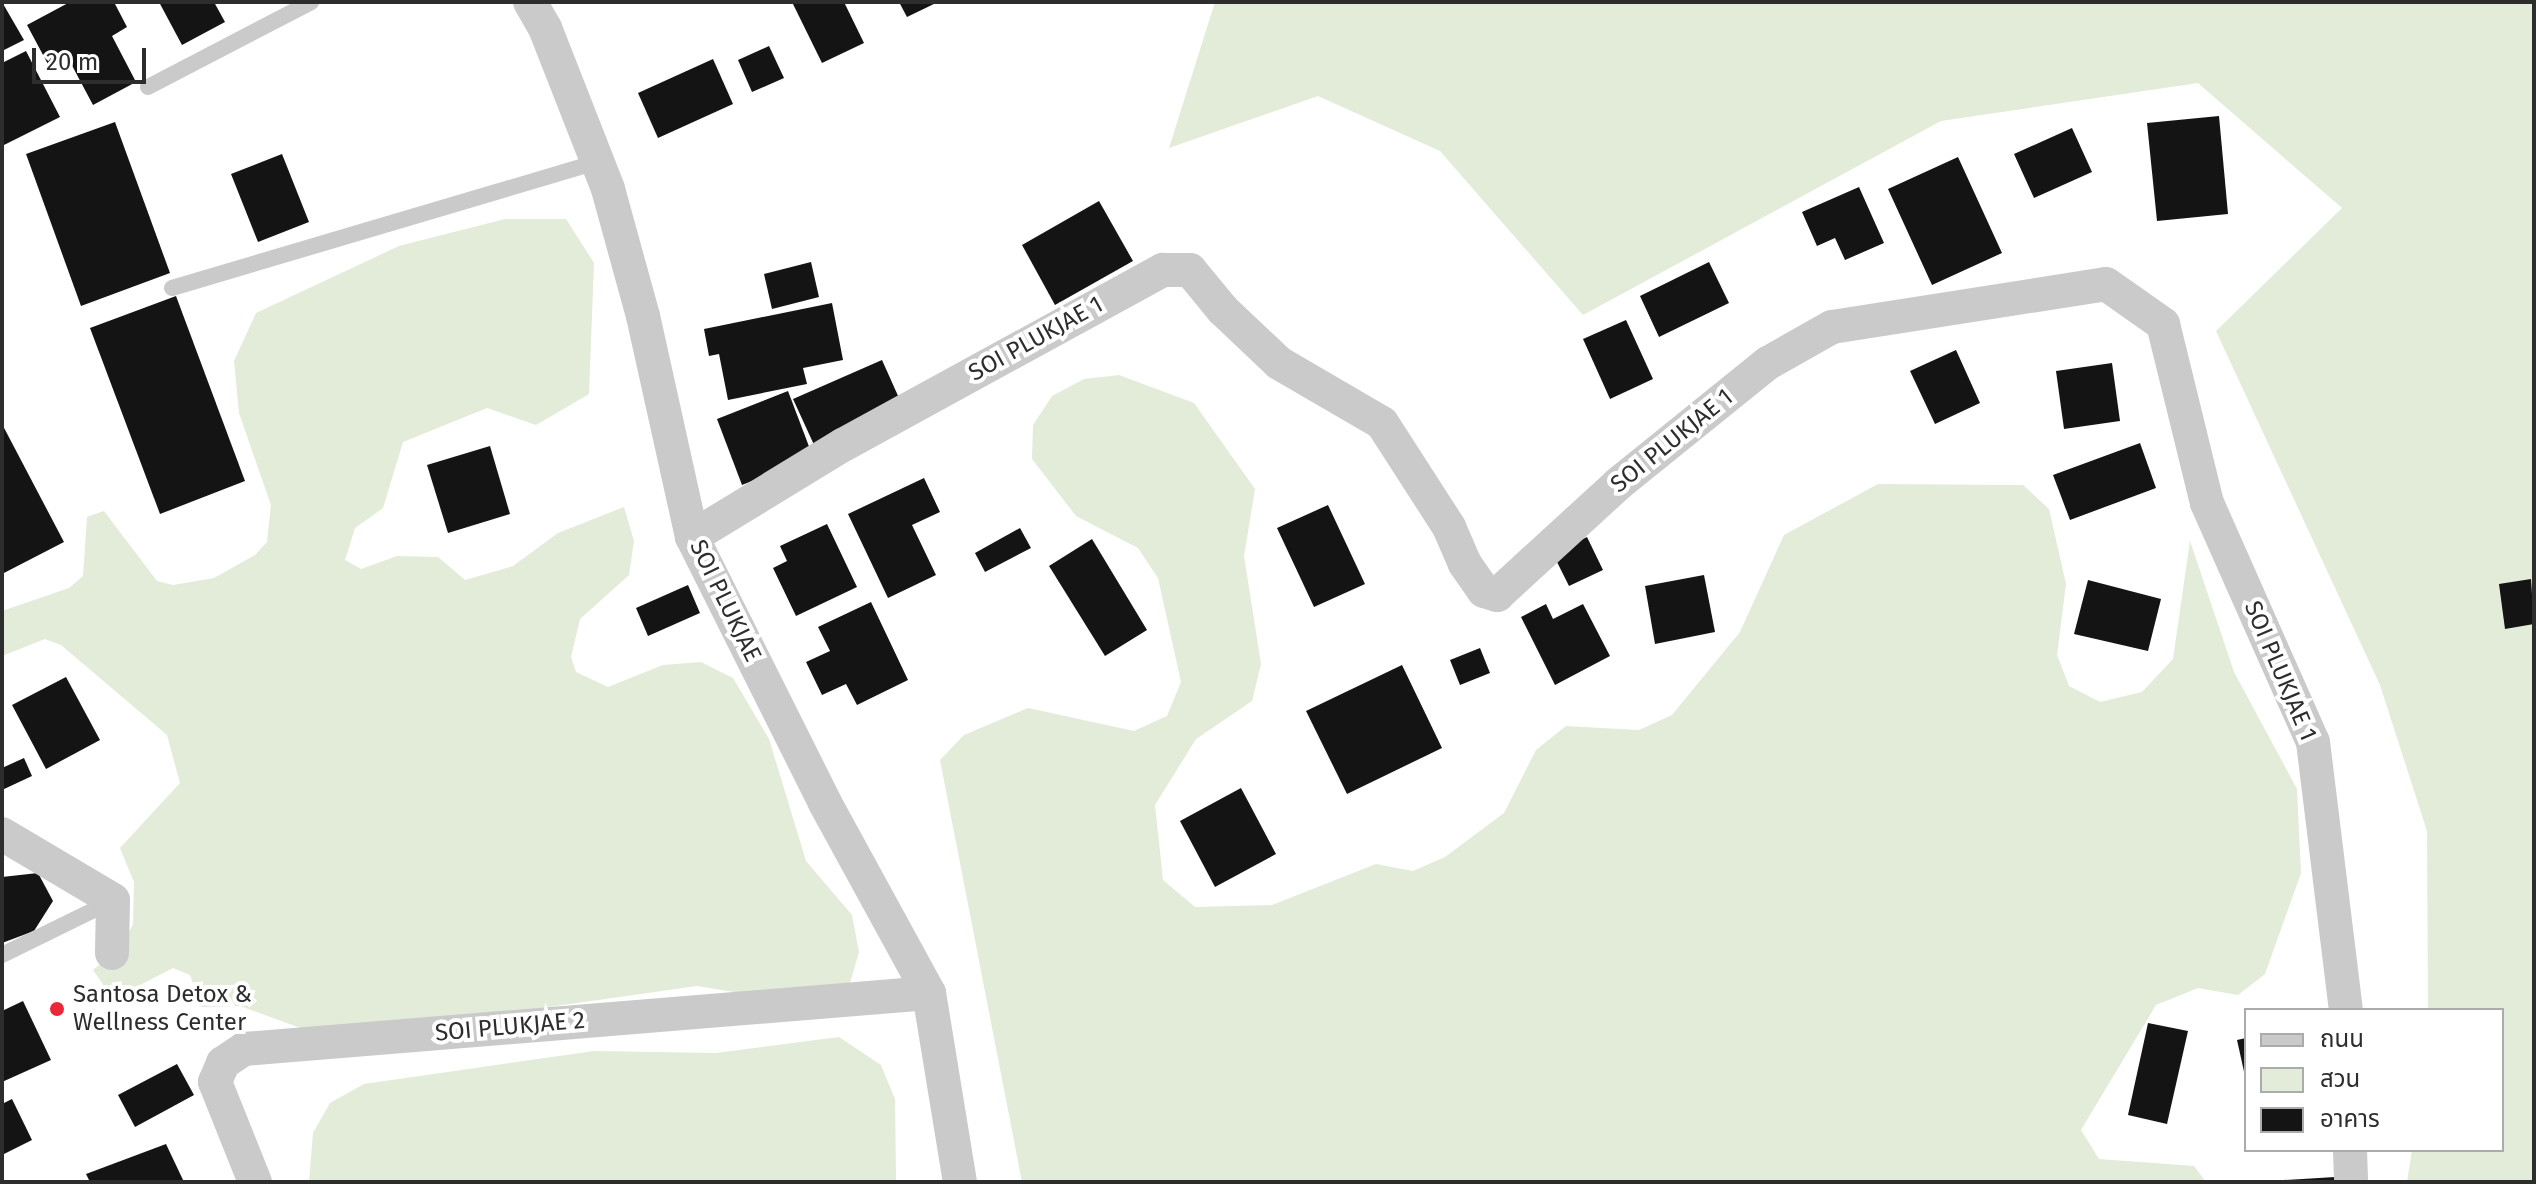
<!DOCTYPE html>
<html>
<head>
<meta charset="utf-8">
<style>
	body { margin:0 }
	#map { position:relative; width:2536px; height:1184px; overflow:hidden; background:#fff; font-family:"Fira Sans","Noto Sans Thai",sans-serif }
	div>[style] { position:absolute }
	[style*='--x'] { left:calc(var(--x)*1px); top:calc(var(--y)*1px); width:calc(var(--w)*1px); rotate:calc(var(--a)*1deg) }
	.green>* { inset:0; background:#e3ebd9 }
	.building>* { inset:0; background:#141414 }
	.service>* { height:16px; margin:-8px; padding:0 8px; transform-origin:8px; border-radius:8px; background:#cacaca }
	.minor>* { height:34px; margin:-17px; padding:0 17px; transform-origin:17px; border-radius:17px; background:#cacaca }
	.dots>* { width:22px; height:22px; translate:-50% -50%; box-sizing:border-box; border:4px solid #fff; border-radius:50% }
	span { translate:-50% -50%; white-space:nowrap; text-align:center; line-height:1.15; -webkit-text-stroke:8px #fff; paint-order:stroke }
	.street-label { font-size:24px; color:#2d2d2d }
	.poi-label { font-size:24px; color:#2d2d2d }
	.left { translate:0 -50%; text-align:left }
	.frame { position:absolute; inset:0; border:4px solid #2d2d2d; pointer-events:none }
	.legend { position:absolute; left:2244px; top:1008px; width:260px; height:144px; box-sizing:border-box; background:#fff; border:2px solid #ababab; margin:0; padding:10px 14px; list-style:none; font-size:24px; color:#2d2d2d }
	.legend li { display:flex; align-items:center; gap:16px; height:40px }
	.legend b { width:40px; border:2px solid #ababab }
	.scale { position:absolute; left:32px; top:48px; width:114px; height:36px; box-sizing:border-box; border:4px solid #2d2d2d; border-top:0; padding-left:10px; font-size:24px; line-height:28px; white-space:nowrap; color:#2d2d2d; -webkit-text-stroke:6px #fff; paint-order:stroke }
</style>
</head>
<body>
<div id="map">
	<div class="green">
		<div style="clip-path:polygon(1215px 2px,2534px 2px,2534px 1182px,2407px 1182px,2412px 1150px,2502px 1150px,2502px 1010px,2428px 1010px,2427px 831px,2380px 685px,2216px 331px,2342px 208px,2198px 83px,1941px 121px,1583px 315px,1440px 151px,1318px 96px,1169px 148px)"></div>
		<div style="clip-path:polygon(505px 219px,566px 219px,594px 263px,589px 394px,536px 425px,487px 408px,403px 442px,383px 508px,355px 528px,345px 560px,361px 569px,397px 556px,438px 557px,465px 580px,513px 566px,558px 533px,624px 507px,634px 541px,629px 575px,580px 619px,571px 657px,576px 672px,608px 687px,663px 665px,701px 662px,733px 678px,769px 739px,806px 861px,852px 915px,859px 952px,850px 983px,759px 996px,697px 986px,328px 1038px,240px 1006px,201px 1007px,190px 975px,173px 968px,113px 999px,93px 970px,122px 946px,133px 924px,134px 882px,120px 848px,180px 783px,167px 735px,61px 645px,45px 639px,2px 656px,2px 611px,69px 588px,83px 576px,87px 517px,104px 511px,157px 581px,173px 585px,214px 578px,255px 555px,267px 542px,271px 505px,239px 413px,234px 361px,256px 313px,399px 246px)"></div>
		<div style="clip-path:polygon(1119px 375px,1194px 403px,1255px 489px,1244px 556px,1261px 664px,1252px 701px,1196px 739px,1155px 805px,1163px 880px,1195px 907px,1272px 905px,1376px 864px,1413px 871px,1445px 857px,1504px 813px,1536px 750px,1566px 726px,1639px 730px,1672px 715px,1740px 632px,1784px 535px,1878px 484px,2023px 485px,2049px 509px,2066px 584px,2057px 655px,2069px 686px,2100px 702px,2142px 692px,2173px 659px,2190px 541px,2234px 672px,2297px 789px,2301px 873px,2265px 974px,2238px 995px,2198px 988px,2156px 1005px,2081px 1130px,2099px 1159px,2194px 1166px,2206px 1182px,1022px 1182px,940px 760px,964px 735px,1028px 708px,1134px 731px,1167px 716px,1181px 682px,1158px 578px,1138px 548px,1076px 516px,1032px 459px,1033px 425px,1052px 396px,1084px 379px)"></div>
		<div style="clip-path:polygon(839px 1037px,881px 1065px,895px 1099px,896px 1182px,309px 1182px,313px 1133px,330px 1103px,364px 1084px,594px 1051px,716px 1053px)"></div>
	</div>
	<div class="building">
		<div style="clip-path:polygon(2px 2px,24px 40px,2px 51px)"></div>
		<div style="clip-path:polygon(70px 2px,114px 2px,127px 27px,112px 36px,136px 82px,93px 105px,68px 58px,50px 68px,27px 25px)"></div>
		<div style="clip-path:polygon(159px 2px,214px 2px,225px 22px,182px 45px)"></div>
		<div style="clip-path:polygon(792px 2px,844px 2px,864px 43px,822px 63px)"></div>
		<div style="clip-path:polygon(899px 2px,938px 2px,907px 17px)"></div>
		<div style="clip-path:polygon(769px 46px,784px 78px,752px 92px,738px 60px)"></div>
		<div style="clip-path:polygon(26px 51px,60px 117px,2px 146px,2px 63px)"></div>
		<div style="clip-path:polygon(713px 59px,733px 104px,658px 138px,638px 93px)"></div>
		<div style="clip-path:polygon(2219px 116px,2228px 214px,2157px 221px,2147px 123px)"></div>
		<div style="clip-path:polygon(115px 122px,170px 273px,81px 306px,26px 154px)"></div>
		<div style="clip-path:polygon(2072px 128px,2092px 172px,2034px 198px,2014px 154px)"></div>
		<div style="clip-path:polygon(282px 154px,309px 222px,258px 242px,231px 174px)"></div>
		<div style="clip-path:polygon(1958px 157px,2002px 253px,1932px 285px,1888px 189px)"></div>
		<div style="clip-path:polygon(1859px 187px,1884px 243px,1845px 260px,1835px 238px,1817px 246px,1802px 212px)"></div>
		<div style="clip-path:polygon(1099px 201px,1133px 261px,1055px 305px,1022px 245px)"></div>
		<div style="clip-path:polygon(811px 262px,819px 297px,772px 309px,764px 274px)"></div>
		<div style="clip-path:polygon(1709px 262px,1729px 303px,1659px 337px,1640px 296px)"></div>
		<div style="clip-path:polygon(176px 296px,245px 481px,160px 514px,90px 328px)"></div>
		<div style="clip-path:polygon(832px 303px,843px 360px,803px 368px,807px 384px,728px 400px,719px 354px,709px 356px,704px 329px)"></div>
		<div style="clip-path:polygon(1626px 320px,1653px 379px,1610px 399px,1583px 339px)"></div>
		<div style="clip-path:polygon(1956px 350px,1980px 403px,1935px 424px,1910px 371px)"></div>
		<div style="clip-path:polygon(882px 360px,903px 407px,815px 447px,793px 399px)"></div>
		<div style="clip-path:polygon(2112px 363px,2120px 421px,2064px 429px,2056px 371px)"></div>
		<div style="clip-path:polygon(788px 391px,813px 457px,742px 485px,717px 419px)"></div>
		<div style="clip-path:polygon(2px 424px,64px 542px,2px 574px)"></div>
		<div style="clip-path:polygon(2140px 443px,2156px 488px,2070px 520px,2053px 475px)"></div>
		<div style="clip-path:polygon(490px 446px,510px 514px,448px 533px,427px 465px)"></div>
		<div style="clip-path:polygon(924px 478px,940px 512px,912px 525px,936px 575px,888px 598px,848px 514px)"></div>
		<div style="clip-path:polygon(1328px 505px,1365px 584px,1314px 607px,1277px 528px)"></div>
		<div style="clip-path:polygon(827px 524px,857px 587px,796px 616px,773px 568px,787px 561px,780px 546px)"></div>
		<div style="clip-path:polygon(1020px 528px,1031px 548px,985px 572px,975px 553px)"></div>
		<div style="clip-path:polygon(1587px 537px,1603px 570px,1569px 586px,1553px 554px)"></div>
		<div style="clip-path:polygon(1092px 539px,1147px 630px,1105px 656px,1049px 566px)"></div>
		<div style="clip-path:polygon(1704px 575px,1715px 632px,1655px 644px,1645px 586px)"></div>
		<div style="clip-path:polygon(2531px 579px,2534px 624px,2505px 629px,2499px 584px)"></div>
		<div style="clip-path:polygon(2088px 580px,2161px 599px,2148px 651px,2074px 634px)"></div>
		<div style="clip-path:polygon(688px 585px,700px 613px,648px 636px,636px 608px)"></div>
		<div style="clip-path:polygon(871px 602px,908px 680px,857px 705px,846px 684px,822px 695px,806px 662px,830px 651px,818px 627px)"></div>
		<div style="clip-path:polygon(1546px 604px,1553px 619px,1583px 604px,1610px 656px,1555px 685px,1521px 617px)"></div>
		<div style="clip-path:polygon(1480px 648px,1490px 673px,1460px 685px,1450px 660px)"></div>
		<div style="clip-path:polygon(1402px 665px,1442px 748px,1347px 794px,1306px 711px)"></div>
		<div style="clip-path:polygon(66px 677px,100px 740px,46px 769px,12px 705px)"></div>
		<div style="clip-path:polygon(24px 758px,32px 776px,2px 790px,2px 768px)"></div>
		<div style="clip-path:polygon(1241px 788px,1276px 854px,1215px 887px,1180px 821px)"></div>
		<div style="clip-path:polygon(38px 873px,53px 901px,34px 931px,2px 943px,2px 877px)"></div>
		<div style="clip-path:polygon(23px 1001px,51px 1060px,2px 1082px,2px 1011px)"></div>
		<div style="clip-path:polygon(2148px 1023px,2188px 1031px,2167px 1124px,2128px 1115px)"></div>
		<div style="clip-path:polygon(2246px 1038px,2246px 1076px,2245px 1076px,2237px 1040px)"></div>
		<div style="clip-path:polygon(177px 1064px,194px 1095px,135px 1127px,118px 1095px)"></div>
		<div style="clip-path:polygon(12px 1099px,32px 1140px,2px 1155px,2px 1104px)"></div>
		<div style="clip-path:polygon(166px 1144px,184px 1182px,90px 1182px,86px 1174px)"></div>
		<div style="clip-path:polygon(2335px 1177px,2335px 1182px,2284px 1182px,2284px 1180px)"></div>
	</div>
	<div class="service">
		<div style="--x:148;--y:87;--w:184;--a:-27.5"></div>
		<div style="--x:172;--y:288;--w:443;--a:-16.5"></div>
		<div style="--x:2;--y:955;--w:123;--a:-26.1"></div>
	</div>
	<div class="minor">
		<div style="--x:530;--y:2;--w:30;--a:60"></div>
		<div style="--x:545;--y:28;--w:173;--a:68.6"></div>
		<div style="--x:608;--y:189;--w:132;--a:74.6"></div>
		<div style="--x:643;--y:316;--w:226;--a:77.5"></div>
		<div style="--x:692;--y:537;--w:297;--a:63.4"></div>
		<div style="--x:825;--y:803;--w:217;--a:61.3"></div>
		<div style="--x:929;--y:993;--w:192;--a:80.7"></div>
		<div style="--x:692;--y:537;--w:177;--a:-31.4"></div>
		<div style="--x:843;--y:445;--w:365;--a:-28.7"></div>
		<div style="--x:1163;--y:270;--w:27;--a:0"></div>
		<div style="--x:1190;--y:270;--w:52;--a:50.5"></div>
		<div style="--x:1223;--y:310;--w:77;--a:43.4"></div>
		<div style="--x:1279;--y:363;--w:119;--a:30.2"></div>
		<div style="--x:1382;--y:423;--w:124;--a:57.2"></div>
		<div style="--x:1449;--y:527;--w:40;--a:66.6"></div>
		<div style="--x:1465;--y:564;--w:33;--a:55"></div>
		<div style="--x:1484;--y:591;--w:14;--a:17"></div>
		<div style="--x:1497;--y:595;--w:164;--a:-42.5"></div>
		<div style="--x:1618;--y:484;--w:193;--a:-38.9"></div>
		<div style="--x:1768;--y:363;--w:73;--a:-29.4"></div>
		<div style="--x:1832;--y:327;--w:277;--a:-8.9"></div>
		<div style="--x:2106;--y:284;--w:70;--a:35.1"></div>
		<div style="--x:2163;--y:324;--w:184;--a:76.2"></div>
		<div style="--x:2207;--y:503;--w:261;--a:66.1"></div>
		<div style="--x:2313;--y:742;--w:270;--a:83"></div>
		<div style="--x:2;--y:834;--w:129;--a:30.7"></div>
		<div style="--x:113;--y:900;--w:53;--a:91.1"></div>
		<div style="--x:2350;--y:1150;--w:32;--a:88"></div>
		<div style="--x:255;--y:1182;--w:108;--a:-111.8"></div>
		<div style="--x:215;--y:1082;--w:21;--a:-67"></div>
		<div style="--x:223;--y:1063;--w:25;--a:-34"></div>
		<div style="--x:244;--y:1049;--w:687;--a:-4.67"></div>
	</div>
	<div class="dots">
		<div style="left:57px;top:1009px;background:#eb2837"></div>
	</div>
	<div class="street-label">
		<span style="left:1036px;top:339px;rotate:-29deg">SOI PLUKJAE 1</span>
		<span style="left:1672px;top:441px;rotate:-39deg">SOI PLUKJAE 1</span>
		<span style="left:725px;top:601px;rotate:64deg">SOI PLUKJAE</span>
		<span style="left:2280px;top:671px;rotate:67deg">SOI PLUKJAE 1</span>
		<span style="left:510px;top:1027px;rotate:-5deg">SOI PLUKJAE 2</span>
	</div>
	<div class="poi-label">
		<span class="left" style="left:73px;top:1009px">Santosa Detox &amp;<br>Wellness Center</span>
	</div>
	<div class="frame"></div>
	<ul class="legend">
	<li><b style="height:10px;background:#cacaca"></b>ถนน</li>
	<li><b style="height:22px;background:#e3ebd9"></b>สวน</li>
	<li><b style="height:22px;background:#141414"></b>อาคาร</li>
	</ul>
	<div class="scale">20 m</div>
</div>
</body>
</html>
